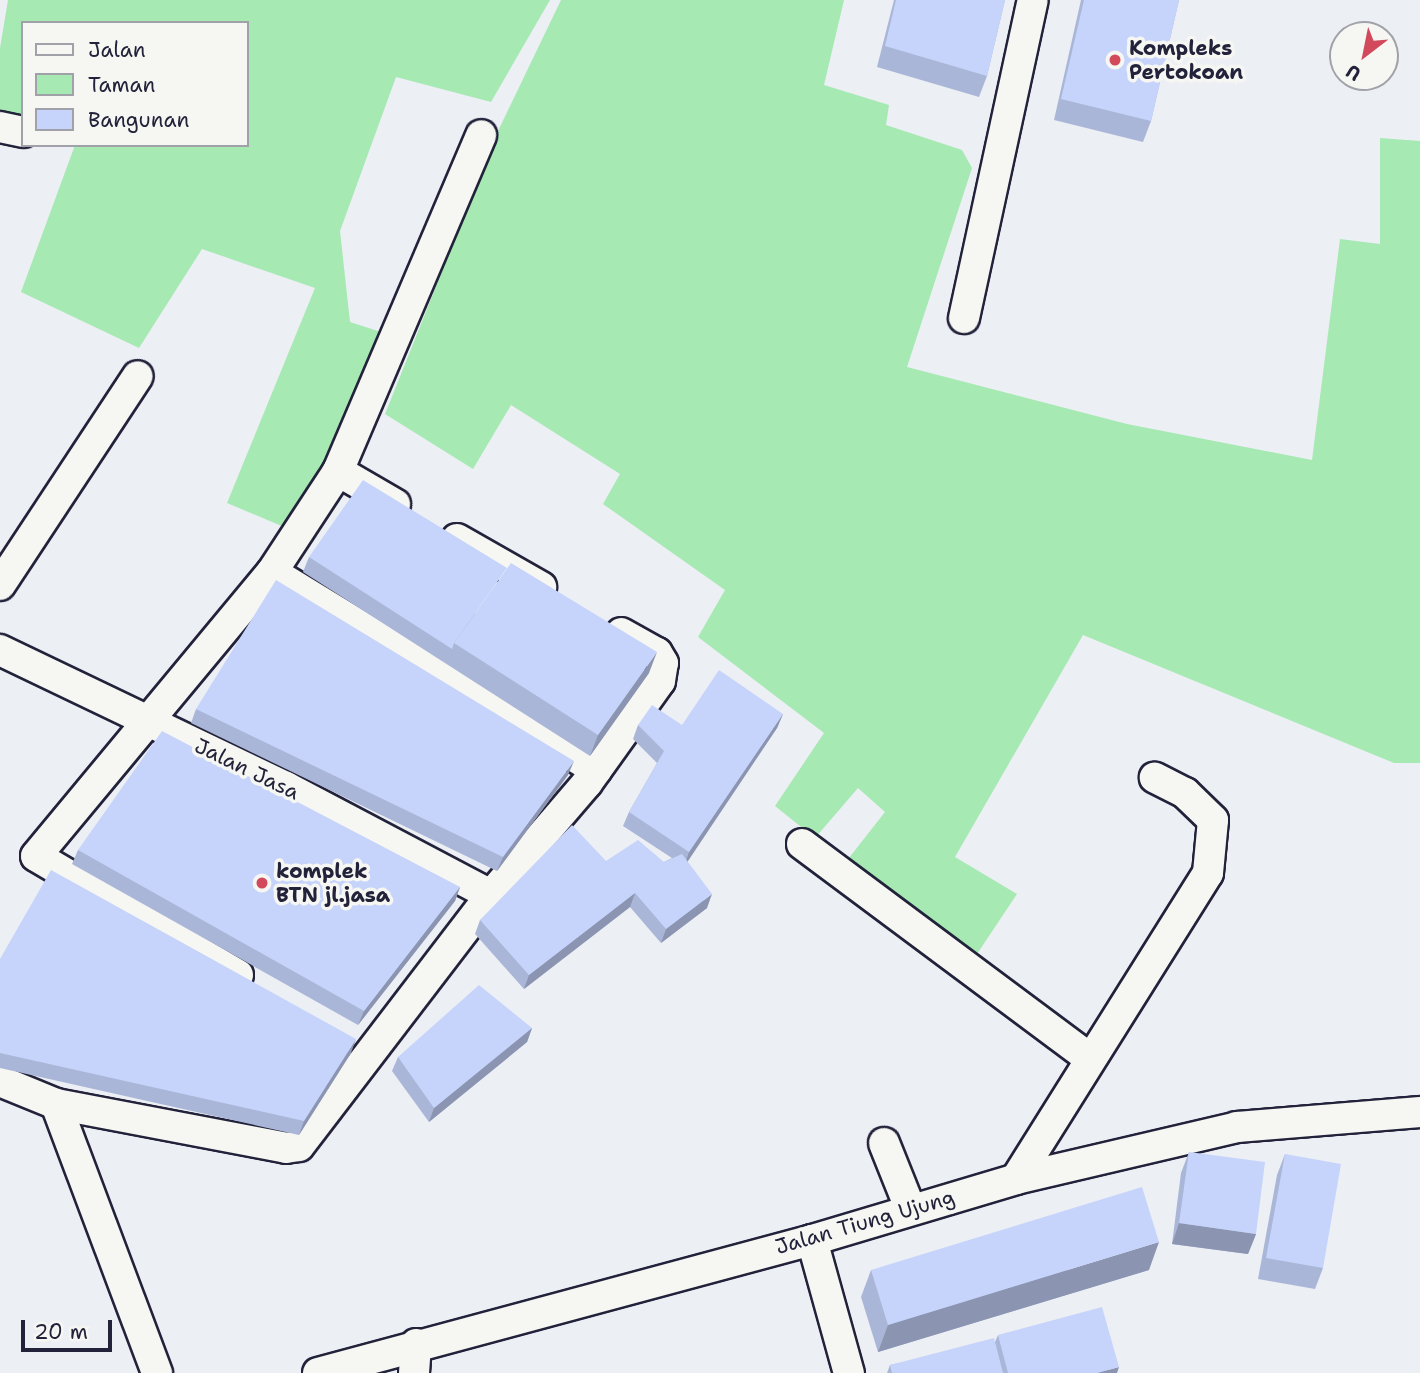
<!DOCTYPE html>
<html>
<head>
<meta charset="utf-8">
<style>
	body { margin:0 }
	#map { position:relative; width:1420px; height:1373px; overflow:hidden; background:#eceff4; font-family:"Shantell Sans",sans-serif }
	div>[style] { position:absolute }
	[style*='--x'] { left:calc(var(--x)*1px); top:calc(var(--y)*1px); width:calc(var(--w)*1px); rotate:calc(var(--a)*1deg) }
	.green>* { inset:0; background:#a6e9b3 }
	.roads { filter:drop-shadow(2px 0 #22223b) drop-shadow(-2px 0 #22223b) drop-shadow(0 2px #22223b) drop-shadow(0 -2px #22223b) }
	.minor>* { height:30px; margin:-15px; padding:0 15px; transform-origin:15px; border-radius:15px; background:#f6f6f2 }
	.wall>* { inset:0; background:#aab6d8 }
	.shaded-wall>* { inset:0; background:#8b94b0 }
	.building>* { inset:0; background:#c6d4fb }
	.dots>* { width:19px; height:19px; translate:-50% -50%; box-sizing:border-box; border:4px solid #f6f6f2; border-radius:50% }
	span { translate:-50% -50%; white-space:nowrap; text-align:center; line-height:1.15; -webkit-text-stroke:7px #f6f6f2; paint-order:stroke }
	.poi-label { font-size:21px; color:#22223b; font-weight:700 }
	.left { translate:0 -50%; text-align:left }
	.street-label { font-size:21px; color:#22223b }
	.legend { position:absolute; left:21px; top:21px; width:228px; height:126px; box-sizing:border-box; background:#f6f6f2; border:2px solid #a1a1a9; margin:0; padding:9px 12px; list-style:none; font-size:21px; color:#22223b }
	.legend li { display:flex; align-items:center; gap:14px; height:35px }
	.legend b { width:35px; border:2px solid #a1a1a9 }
	.north { position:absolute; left:1329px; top:21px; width:70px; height:70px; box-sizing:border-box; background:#f6f6f2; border:2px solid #a1a1a9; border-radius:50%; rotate:212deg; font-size:19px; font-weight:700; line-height:28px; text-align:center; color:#22223b }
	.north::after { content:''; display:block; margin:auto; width:24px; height:32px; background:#d1495b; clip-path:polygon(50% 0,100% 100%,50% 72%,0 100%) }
	.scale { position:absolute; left:21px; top:1320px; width:91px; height:32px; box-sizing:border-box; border:4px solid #22223b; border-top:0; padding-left:9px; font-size:21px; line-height:24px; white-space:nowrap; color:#22223b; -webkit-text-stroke:5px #f6f6f2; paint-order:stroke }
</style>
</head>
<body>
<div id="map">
	<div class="green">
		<div style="clip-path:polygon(8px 0,550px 0,491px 102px,396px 77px,340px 231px,350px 322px,384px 333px,333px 453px,284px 527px,227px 503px,315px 288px,202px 249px,139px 348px,21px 292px,75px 145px,247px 145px,247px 23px,23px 23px,23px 122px,0 116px,0 48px)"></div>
		<div style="clip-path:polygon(561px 0,844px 0,824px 85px,889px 105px,886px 125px,962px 150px,972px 168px,907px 367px,1127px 424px,1312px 460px,1340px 239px,1380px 244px,1380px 138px,1420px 141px,1420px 763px,1394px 763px,1083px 635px,955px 857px,1017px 894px,975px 957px,845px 863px,885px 812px,858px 788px,815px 838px,775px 806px,824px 733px,698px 637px,725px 590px,603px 504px,620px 474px,511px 405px,473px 469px,385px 414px,499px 129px)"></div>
	</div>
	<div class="roads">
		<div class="minor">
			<div style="--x:0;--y:127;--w:24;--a:12"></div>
			<div style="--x:964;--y:318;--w:325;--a:-77.8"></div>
			<div style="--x:338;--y:471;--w:66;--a:30.1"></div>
			<div style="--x:457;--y:539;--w:97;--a:29.7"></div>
			<div style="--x:272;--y:572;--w:380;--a:31.4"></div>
			<div style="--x:0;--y:585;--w:250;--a:-56.6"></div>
			<div style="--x:0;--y:650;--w:317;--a:25.6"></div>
			<div style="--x:286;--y:787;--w:232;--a:27.8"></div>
			<div style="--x:802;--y:844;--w:359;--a:36.7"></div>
			<div style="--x:238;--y:975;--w:234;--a:-149.5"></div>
			<div style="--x:36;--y:856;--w:369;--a:-50.3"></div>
			<div style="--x:272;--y:572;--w:121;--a:-56.8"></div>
			<div style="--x:338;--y:471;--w:365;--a:-66.9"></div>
			<div style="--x:0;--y:1081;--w:61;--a:22.3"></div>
			<div style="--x:56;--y:1104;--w:234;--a:10.8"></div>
			<div style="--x:286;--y:1148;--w:13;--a:-9"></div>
			<div style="--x:299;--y:1146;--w:316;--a:-52.6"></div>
			<div style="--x:491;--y:895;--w:148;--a:-49.4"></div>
			<div style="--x:587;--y:783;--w:125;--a:-54.4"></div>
			<div style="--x:660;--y:681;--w:18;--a:-81"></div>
			<div style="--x:663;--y:663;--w:12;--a:-121"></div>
			<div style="--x:657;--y:653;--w:41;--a:-150.9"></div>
			<div style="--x:56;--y:1104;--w:287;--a:69.4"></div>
			<div style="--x:884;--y:1143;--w:70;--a:68.2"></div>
			<div style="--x:1016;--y:1179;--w:361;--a:-57.9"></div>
			<div style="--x:1208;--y:873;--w:53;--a:-84.6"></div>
			<div style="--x:1213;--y:820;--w:39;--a:-136"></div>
			<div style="--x:1185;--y:793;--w:34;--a:-153"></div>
			<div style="--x:812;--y:1240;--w:138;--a:74.5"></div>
			<div style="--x:318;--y:1373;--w:512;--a:-15.07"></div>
			<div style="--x:812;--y:1240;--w:213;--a:-16.6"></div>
			<div style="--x:1016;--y:1179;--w:227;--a:-13.2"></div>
			<div style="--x:1237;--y:1127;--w:184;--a:-4.7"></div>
			<div style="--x:414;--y:1373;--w:29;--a:-86"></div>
		</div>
	</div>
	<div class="wall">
		<div style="clip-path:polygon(894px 0,1005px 0,987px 76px,979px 97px,877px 67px)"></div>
		<div style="clip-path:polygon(1081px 0,1179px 0,1151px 121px,1143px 142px,1054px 120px)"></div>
		<div style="clip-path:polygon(309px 557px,649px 673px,590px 756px,303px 572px)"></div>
		<div style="clip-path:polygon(196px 709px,568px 775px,497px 871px,191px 723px)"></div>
		<div style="clip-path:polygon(783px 714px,777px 728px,687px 861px,707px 908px,661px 943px,630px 907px,524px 989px,475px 934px,480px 920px,606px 861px,664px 862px,672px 858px,623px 826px,629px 812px,657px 763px,633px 739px,638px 725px,682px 725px)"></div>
		<div style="clip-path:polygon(78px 850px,460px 887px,455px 901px,358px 1025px,72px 864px)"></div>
		<div style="clip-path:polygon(0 959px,351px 1053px,299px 1135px,0 1068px)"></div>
		<div style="clip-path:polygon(532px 1028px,527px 1042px,429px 1122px,392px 1071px,398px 1057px)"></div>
		<div style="clip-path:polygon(1189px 1152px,1256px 1234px,1248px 1254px,1172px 1244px,1181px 1173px)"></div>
		<div style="clip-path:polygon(1285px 1154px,1323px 1268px,1315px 1289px,1258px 1279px,1277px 1175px)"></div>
		<div style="clip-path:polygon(871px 1270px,1149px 1270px,878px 1352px,861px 1297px)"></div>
		<div style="clip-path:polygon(998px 1335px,1117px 1373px,887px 1373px,890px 1365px,995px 1342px)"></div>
	</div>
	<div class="shaded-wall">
		<div style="clip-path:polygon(657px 652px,649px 673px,590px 756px,598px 735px)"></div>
		<div style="clip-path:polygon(783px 714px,777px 728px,684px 867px,689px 852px)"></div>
		<div style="clip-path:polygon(574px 761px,568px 775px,497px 871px,503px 857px)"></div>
		<div style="clip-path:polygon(460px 887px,455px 901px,358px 1025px,364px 1011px)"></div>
		<div style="clip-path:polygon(635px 893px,630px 907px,524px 989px,529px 975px)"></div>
		<div style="clip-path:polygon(712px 894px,707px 908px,661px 943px,666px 929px)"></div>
		<div style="clip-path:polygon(532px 1028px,527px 1042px,429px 1122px,434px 1108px)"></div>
		<div style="clip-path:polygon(356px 1039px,351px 1053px,299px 1135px,304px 1121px)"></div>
		<div style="clip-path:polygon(1179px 1223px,1256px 1234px,1248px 1254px,1172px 1244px)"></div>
		<div style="clip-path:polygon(1159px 1242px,1149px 1270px,878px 1352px,888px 1325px)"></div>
		<div style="clip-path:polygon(1119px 1367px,1117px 1373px,1097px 1373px)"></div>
	</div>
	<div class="building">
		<div style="clip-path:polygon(896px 0,1005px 0,987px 76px,885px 46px)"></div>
		<div style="clip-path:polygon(1084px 0,1179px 0,1151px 121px,1061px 99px)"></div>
		<div style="clip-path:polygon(363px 480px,507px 568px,454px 643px,452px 649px,309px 557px)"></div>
		<div style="clip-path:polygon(511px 563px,657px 652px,598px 735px,454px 643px)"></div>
		<div style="clip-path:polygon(276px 580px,574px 761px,503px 857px,196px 709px)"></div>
		<div style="clip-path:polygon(719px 670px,783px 714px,689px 852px,629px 812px,664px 751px,638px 725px,652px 705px,682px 725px)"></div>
		<div style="clip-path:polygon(162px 731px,460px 887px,364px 1011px,78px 850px)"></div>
		<div style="clip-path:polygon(572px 825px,606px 861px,638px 840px,664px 862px,682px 854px,712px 894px,666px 929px,635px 893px,529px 975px,480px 920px)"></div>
		<div style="clip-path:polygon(51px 870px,356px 1039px,304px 1121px,0 1053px,0 959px)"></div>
		<div style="clip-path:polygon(479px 985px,532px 1028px,434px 1108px,398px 1057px)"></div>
		<div style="clip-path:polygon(1189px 1152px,1265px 1162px,1256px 1234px,1179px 1223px)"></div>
		<div style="clip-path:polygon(1285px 1154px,1341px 1164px,1323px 1268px,1266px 1258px)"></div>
		<div style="clip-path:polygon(1142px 1187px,1159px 1242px,888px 1325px,871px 1270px)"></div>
		<div style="clip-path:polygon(1102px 1307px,1119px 1367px,1097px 1373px,1008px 1373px,998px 1335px)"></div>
		<div style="clip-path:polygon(994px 1338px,1003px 1373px,892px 1373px,890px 1365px)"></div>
	</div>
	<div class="dots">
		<div style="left:1115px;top:60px;background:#d1495b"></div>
		<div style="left:262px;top:883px;background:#d1495b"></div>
	</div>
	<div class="poi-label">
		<span class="left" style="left:1129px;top:60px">Kompleks<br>Pertokoan</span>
		<span class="left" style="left:276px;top:883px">komplek<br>BTN jl.jasa</span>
	</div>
	<div class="street-label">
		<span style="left:247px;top:769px;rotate:26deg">Jalan Jasa</span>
		<span style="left:865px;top:1222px;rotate:-16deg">Jalan Tiung Ujung</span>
	</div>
	<ul class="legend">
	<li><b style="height:9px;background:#f6f6f2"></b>Jalan</li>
	<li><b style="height:19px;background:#a6e9b3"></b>Taman</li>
	<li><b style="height:19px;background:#c6d4fb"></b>Bangunan</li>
	</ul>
	<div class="north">U</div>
	<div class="scale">20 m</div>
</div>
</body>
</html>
